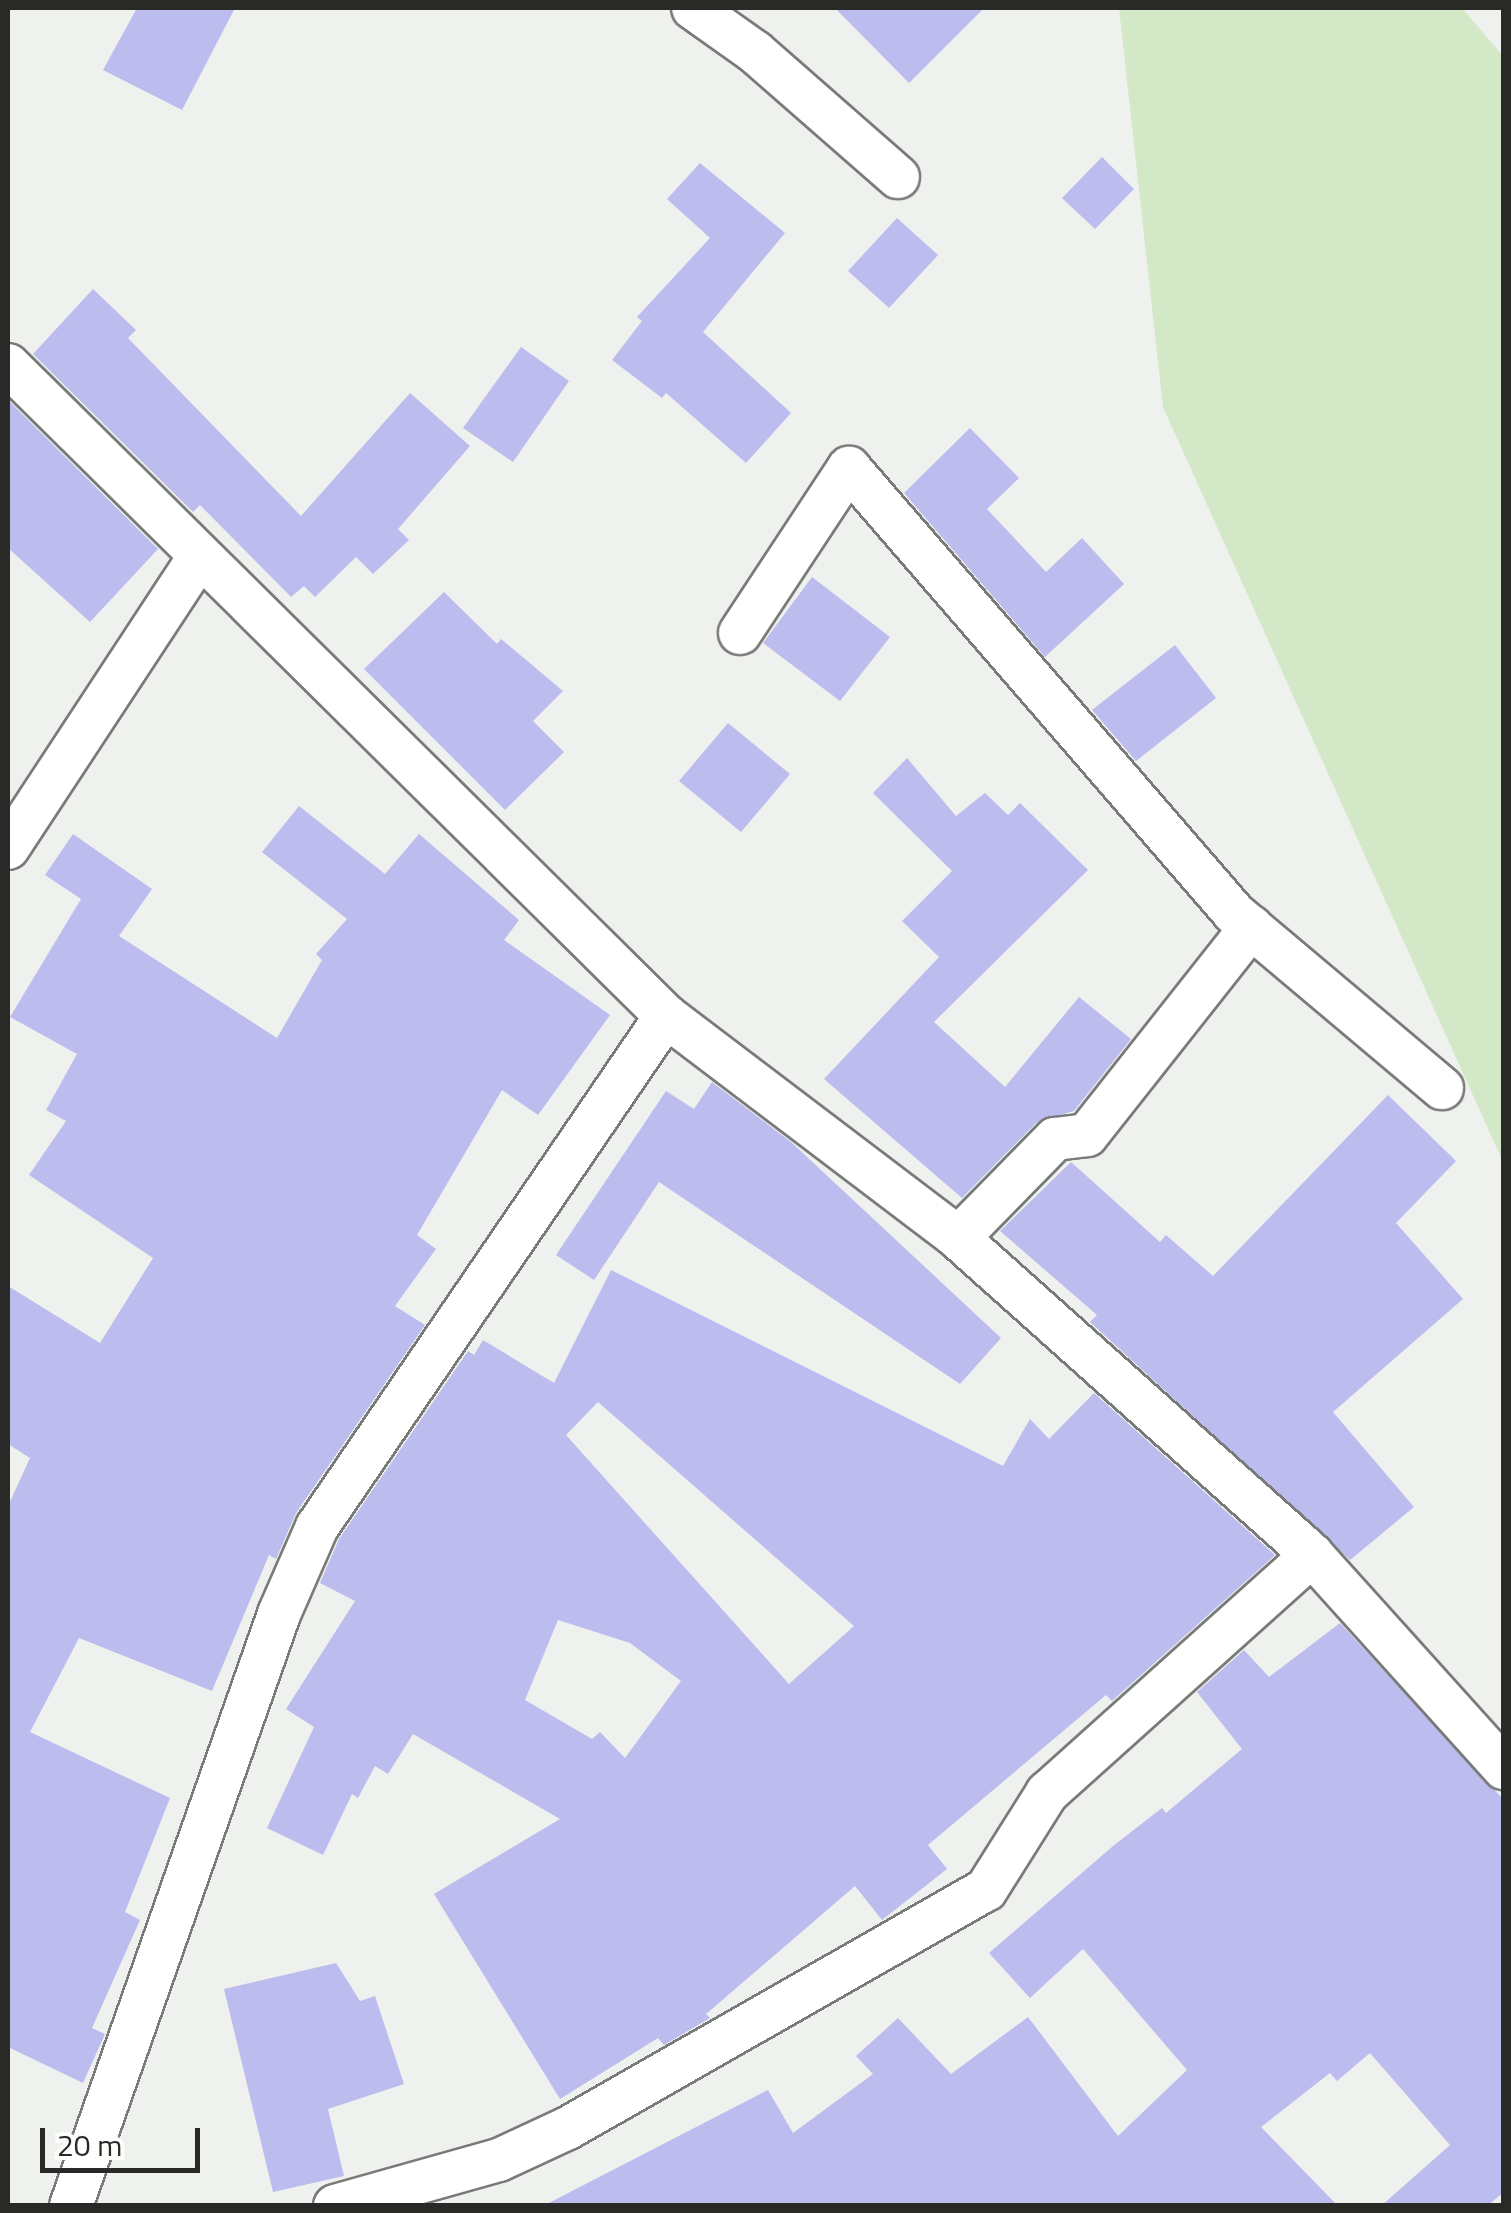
<!DOCTYPE html>
<html>
<head>
<meta charset="utf-8">
<style>
	body { margin:0 }
	#map { position:relative; width:1511px; height:2213px; overflow:hidden; background:#eff1ee; font-family:"Titillium Web",sans-serif }
	div>[style] { position:absolute }
	[style*='--x'] { left:calc(var(--x)*1px); top:calc(var(--y)*1px); width:calc(var(--w)*1px); rotate:calc(var(--a)*1deg) }
	.green>* { inset:0; background:#d3e8c7 }
	.building>* { inset:0; background:#bcbcee }
	.roads { filter:drop-shadow(2px 0 #797b78) drop-shadow(-2px 0 #797b78) drop-shadow(0 2px #797b78) drop-shadow(0 -2px #797b78) }
	.minor>* { height:42px; margin:-21px; padding:0 21px; transform-origin:21px; border-radius:21px; background:#fff }
	span { translate:-50% -50%; white-space:nowrap; text-align:center; line-height:1.15; -webkit-text-stroke:8px #fcfefb; paint-order:stroke }
	.frame { position:absolute; inset:0; border:10px solid #292928; pointer-events:none }
	.scale { position:absolute; left:40px; top:2128px; width:160px; height:45px; box-sizing:border-box; border:5px solid #292928; border-top:0; padding-left:12px; font-size:30px; line-height:35px; white-space:nowrap; color:#292928; -webkit-text-stroke:8px #fcfefb; paint-order:stroke }
</style>
</head>
<body>
<div id="map">
	<div class="green">
		<div style="clip-path:polygon(1119px 8px,1462px 8px,1503px 56px,1503px 1162px,1163px 407px)"></div>
	</div>
	<div class="building">
		<div style="clip-path:polygon(137px 8px,235px 8px,182px 110px,103px 70px)"></div>
		<div style="clip-path:polygon(835px 8px,984px 8px,909px 83px)"></div>
		<div style="clip-path:polygon(1102px 157px,1134px 189px,1095px 229px,1062px 198px)"></div>
		<div style="clip-path:polygon(700px 163px,785px 233px,703px 332px,791px 413px,746px 463px,666px 393px,662px 398px,612px 360px,642px 321px,637px 317px,710px 238px,667px 199px)"></div>
		<div style="clip-path:polygon(897px 218px,938px 255px,889px 308px,848px 271px)"></div>
		<div style="clip-path:polygon(93px 289px,136px 330px,128px 338px,301px 516px,410px 393px,470px 446px,398px 529px,409px 540px,373px 574px,356px 557px,315px 597px,304px 586px,291px 597px,200px 505px,193px 512px,33px 354px)"></div>
		<div style="clip-path:polygon(521px 347px,569px 381px,513px 462px,463px 428px)"></div>
		<div style="clip-path:polygon(8px 400px,158px 549px,90px 622px,8px 548px)"></div>
		<div style="clip-path:polygon(970px 428px,1019px 478px,987px 509px,1046px 572px,1082px 538px,1124px 584px,1045px 657px,904px 493px)"></div>
		<div style="clip-path:polygon(812px 577px,890px 637px,840px 701px,763px 643px)"></div>
		<div style="clip-path:polygon(444px 592px,497px 644px,501px 639px,563px 691px,533px 721px,564px 752px,505px 810px,364px 669px)"></div>
		<div style="clip-path:polygon(1175px 645px,1216px 698px,1136px 761px,1092px 710px)"></div>
		<div style="clip-path:polygon(728px 723px,790px 774px,741px 832px,679px 781px)"></div>
		<div style="clip-path:polygon(907px 758px,956px 816px,985px 793px,1008px 815px,1020px 803px,1088px 870px,934px 1022px,1005px 1087px,1079px 997px,1131px 1039px,1074px 1111px,1037px 1122px,962px 1198px,824px 1079px,939px 957px,902px 921px,952px 871px,873px 793px)"></div>
		<div style="clip-path:polygon(299px 806px,385px 874px,419px 834px,519px 920px,504px 940px,610px 1015px,538px 1115px,502px 1090px,417px 1235px,436px 1249px,395px 1306px,425px 1325px,296px 1513px,276px 1559px,269px 1555px,212px 1691px,79px 1638px,30px 1732px,170px 1798px,125px 1912px,140px 1920px,92px 2028px,105px 2034px,83px 2083px,8px 2047px,8px 1506px,30px 1458px,8px 1444px,8px 1286px,100px 1343px,153px 1258px,29px 1175px,66px 1121px,46px 1110px,77px 1054px,10px 1017px,81px 899px,45px 875px,73px 834px,152px 889px,119px 936px,277px 1038px,322px 960px,316px 954px,347px 919px,262px 852px)"></div>
		<div style="clip-path:polygon(712px 1082px,791px 1142px,1001px 1338px,960px 1384px,659px 1182px,594px 1280px,556px 1255px,666px 1091px,694px 1109px)"></div>
		<div style="clip-path:polygon(1388px 1095px,1456px 1161px,1396px 1223px,1463px 1299px,1333px 1412px,1414px 1507px,1350px 1560px,1090px 1322px,1097px 1315px,1000px 1231px,1071px 1162px,1160px 1242px,1166px 1235px,1213px 1276px)"></div>
		<div style="clip-path:polygon(evenodd,611px 1270px,1003px 1466px,1030px 1419px,1049px 1439px,1094px 1393px,1275px 1555px,1112px 1701px,1106px 1695px,928px 1845px,947px 1869px,882px 1920px,855px 1886px,706px 2014px,710px 2018px,664px 2045px,658px 2038px,560px 2099px,434px 1894px,560px 1819px,413px 1734px,388px 1774px,375px 1766px,358px 1798px,352px 1794px,323px 1855px,267px 1828px,314px 1727px,286px 1709px,355px 1601px,320px 1583px,339px 1539px,468px 1351px,474px 1355px,483px 1340px,554px 1383px,611px 1270px,598px 1402px,854px 1626px,789px 1684px,566px 1435px,598px 1402px,611px 1270px,558px 1620px,630px 1643px,681px 1681px,625px 1758px,600px 1732px,592px 1739px,525px 1700px,558px 1620px)"></div>
		<div style="clip-path:polygon(1340px 1623px,1504px 1800px,1504px 2192px,1487px 2206px,1381px 2206px,1450px 2145px,1370px 2053px,1337px 2081px,1330px 2073px,1261px 2127px,1338px 2206px,543px 2206px,768px 2090px,793px 2133px,873px 2074px,856px 2056px,898px 2018px,951px 2074px,1028px 2017px,1118px 2136px,1187px 2070px,1083px 1949px,1030px 1998px,989px 1953px,1113px 1846px,1162px 1808px,1166px 1813px,1242px 1749px,1197px 1692px,1244px 1650px,1269px 1677px)"></div>
		<div style="clip-path:polygon(336px 1963px,360px 2001px,375px 1996px,404px 2084px,328px 2109px,344px 2176px,273px 2192px,224px 1989px)"></div>
	</div>
	<div class="roads">
		<div class="minor">
			<div style="--x:693;--y:8;--w:76;--a:35.4"></div>
			<div style="--x:755;--y:52;--w:190;--a:41.2"></div>
			<div style="--x:8;--y:365;--w:926;--a:44.69"></div>
			<div style="--x:666;--y:1016;--w:367;--a:37.2"></div>
			<div style="--x:958;--y:1238;--w:475;--a:41.8"></div>
			<div style="--x:1312;--y:1555;--w:287;--a:48"></div>
			<div style="--x:740;--y:633;--w:198;--a:-56.6"></div>
			<div style="--x:849;--y:468;--w:588;--a:49.13"></div>
			<div style="--x:1234;--y:913;--w:272;--a:40.1"></div>
			<div style="--x:8;--y:848;--w:348;--a:-56.7"></div>
			<div style="--x:958;--y:1238;--w:139;--a:-45.6"></div>
			<div style="--x:1055;--y:1139;--w:32;--a:-7"></div>
			<div style="--x:1087;--y:1135;--w:265;--a:-51.7"></div>
			<div style="--x:71;--y:2206;--w:627;--a:-70.64"></div>
			<div style="--x:279;--y:1614;--w:95;--a:-66.4"></div>
			<div style="--x:317;--y:1527;--w:619;--a:-55.67"></div>
			<div style="--x:335;--y:2206;--w:170;--a:-15.7"></div>
			<div style="--x:499;--y:2160;--w:76;--a:-24.9"></div>
			<div style="--x:568;--y:2128;--w:481;--a:-29.7"></div>
			<div style="--x:986;--y:1890;--w:115;--a:-57.8"></div>
			<div style="--x:1047;--y:1793;--w:356;--a:-41.9"></div>
		</div>
	</div>
	<div class="frame"></div>
	<div class="scale">20 m</div>
</div>
</body>
</html>
